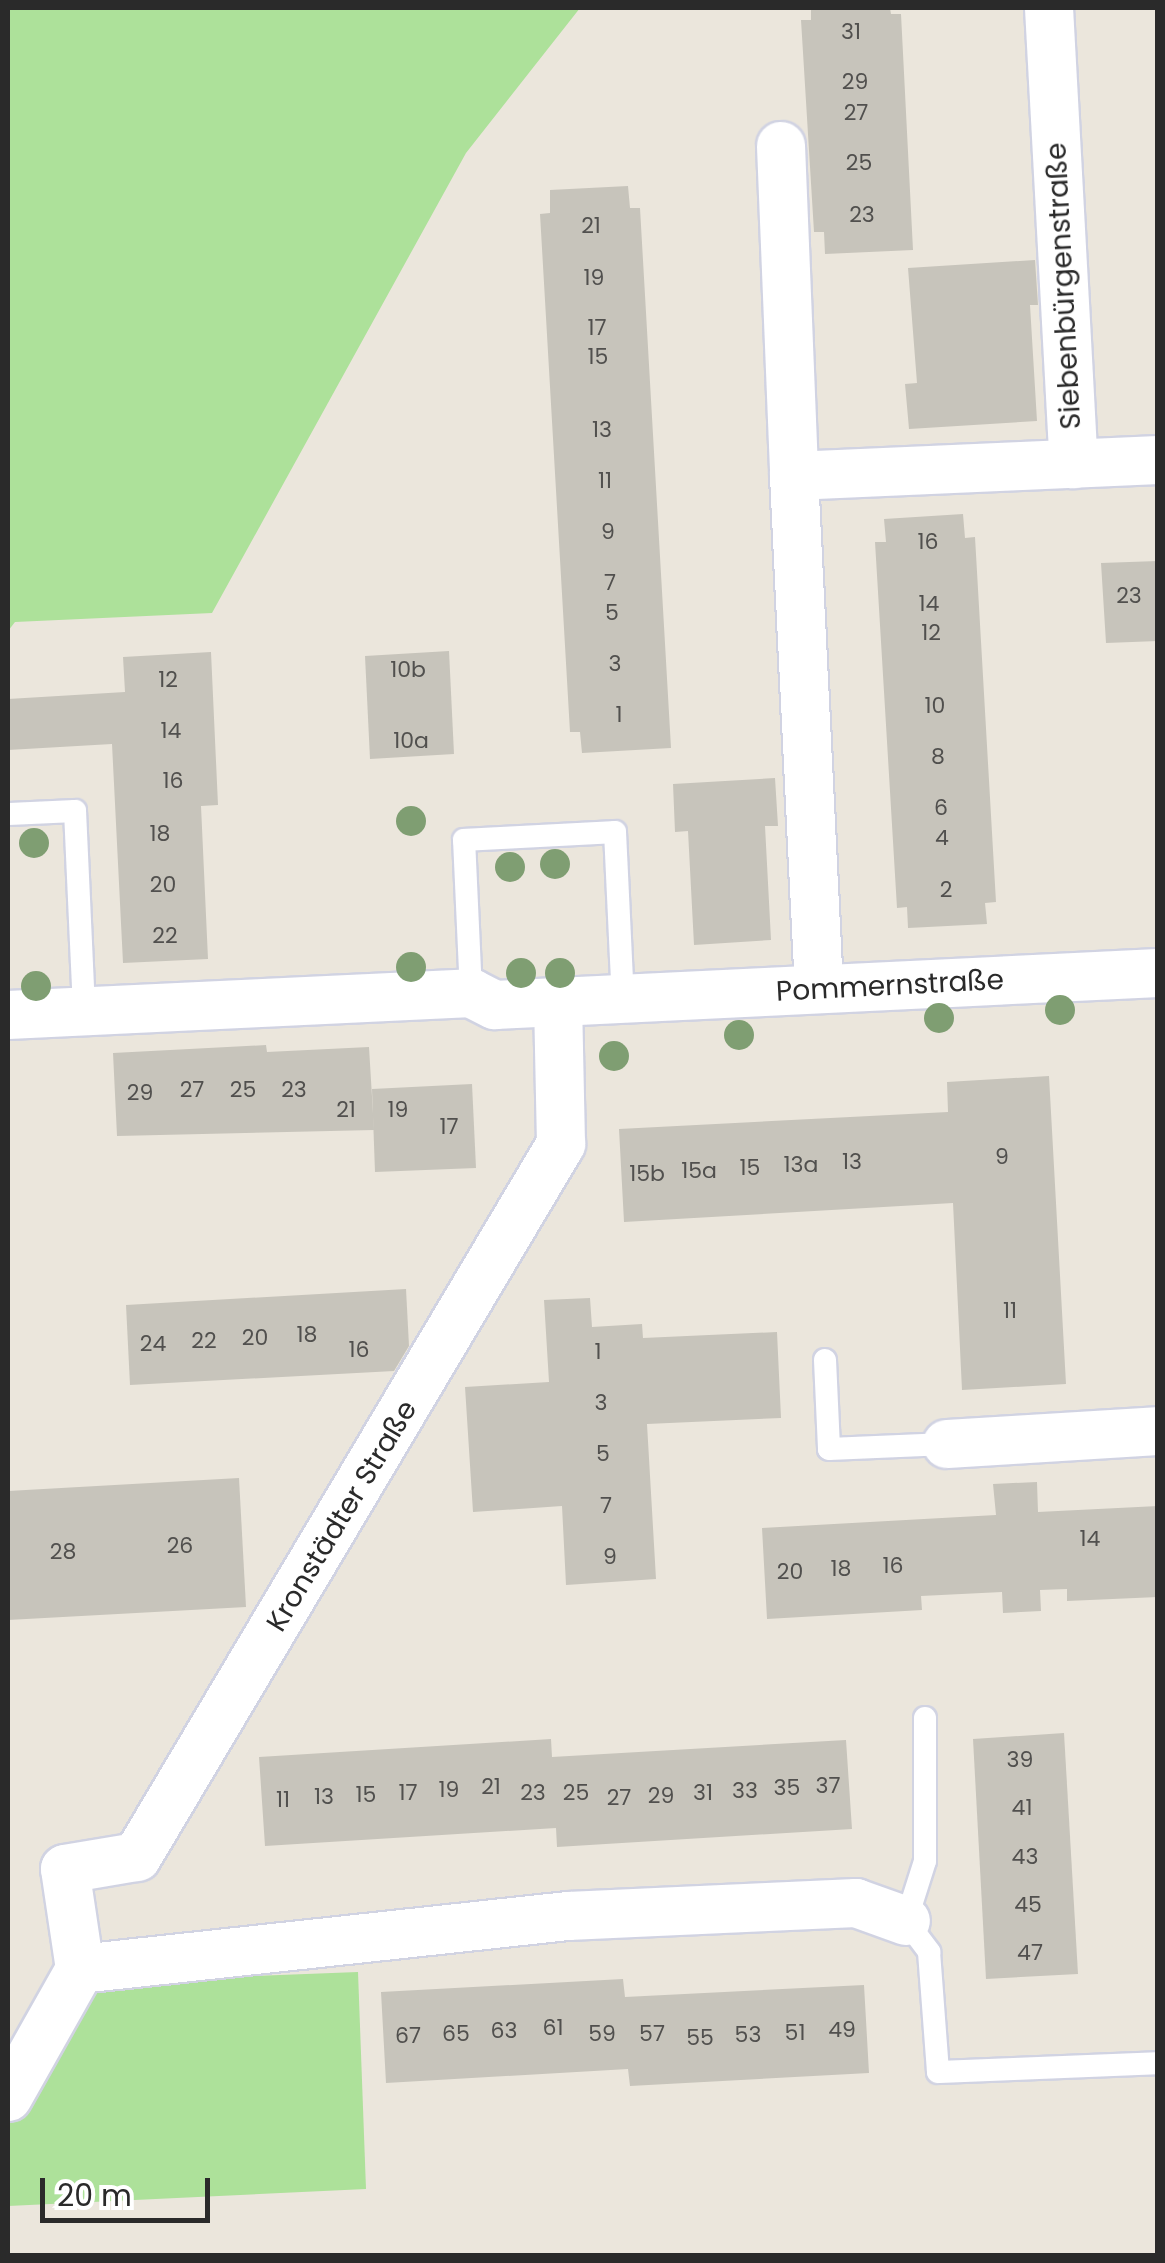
<!DOCTYPE html>
<html>
<head>
<meta charset="utf-8">
<style>
	body { margin:0 }
	#map { position:relative; width:1165px; height:2263px; overflow:hidden; background:#ebe6dc; font-family:Poppins,sans-serif }
	div>[style] { position:absolute }
	[style*='--x'] { left:calc(var(--x)*1px); top:calc(var(--y)*1px); width:calc(var(--w)*1px); rotate:calc(var(--a)*1deg) }
	.green>* { inset:0; background:#ade19a }
	.building>* { inset:0; background:#c7c4bb }
	.roads { filter:drop-shadow(2px 0 #d1d3e2) drop-shadow(-2px 0 #d1d3e2) drop-shadow(0 2px #d1d3e2) drop-shadow(0 -2px #d1d3e2) }
	.lane>* { height:22px; margin:-11px; padding:0 11px; transform-origin:11px; border-radius:11px; background:#fff }
	.street>* { height:48px; margin:-24px; padding:0 24px; transform-origin:24px; border-radius:24px; background:#fff }
	.trees>* { width:30px; height:30px; margin:-15px; border-radius:50%; background:#7f9e72 }
	span { translate:-50% -50%; white-space:nowrap; text-align:center; line-height:1.15; -webkit-text-stroke:8px #fff; paint-order:stroke }
	.number-label { font-size:22px; color:#51504e }
	.number-label span { -webkit-text-stroke-width:0 }
	.street-label { font-size:28px; color:#2a2a2a }
	.frame { position:absolute; inset:0; border:10px solid #2a2a2a; pointer-events:none }
	.scale { position:absolute; left:40px; top:2178px; width:170px; height:45px; box-sizing:border-box; border:5px solid #2a2a2a; border-top:0; padding-left:12px; font-size:30px; line-height:35px; white-space:nowrap; color:#2a2a2a; -webkit-text-stroke:8px #fff; paint-order:stroke }
</style>
</head>
<body>
<div id="map">
	<div class="green">
		<div style="clip-path:polygon(8px 8px,580px 8px,466px 153px,212px 613px,15px 622px,8px 631px)"></div>
		<div style="clip-path:polygon(358px 1972px,366px 2189px,8px 2206px,8px 2127px,90px 1982px)"></div>
	</div>
	<div class="building">
		<div style="clip-path:polygon(811px 8px,890px 8px,891px 14px,901px 14px,913px 250px,825px 254px,824px 232px,814px 232px,801px 20px,811px 20px)"></div>
		<div style="clip-path:polygon(628px 186px,630px 208px,640px 208px,671px 748px,582px 753px,580px 732px,570px 732px,540px 214px,550px 213px,550px 190px)"></div>
		<div style="clip-path:polygon(1035px 260px,1038px 305px,1030px 305px,1037px 421px,909px 429px,905px 384px,917px 383px,908px 268px)"></div>
		<div style="clip-path:polygon(963px 514px,965px 538px,975px 537px,996px 902px,985px 903px,987px 924px,908px 928px,907px 907px,897px 908px,875px 542px,886px 542px,884px 519px)"></div>
		<div style="clip-path:polygon(1158px 561px,1158px 641px,1106px 643px,1101px 563px)"></div>
		<div style="clip-path:polygon(449px 651px,454px 754px,370px 759px,365px 656px)"></div>
		<div style="clip-path:polygon(211px 652px,218px 805px,201px 806px,208px 959px,123px 963px,112px 744px,8px 750px,8px 699px,125px 692px,123px 657px)"></div>
		<div style="clip-path:polygon(775px 778px,778px 826px,765px 826px,771px 940px,694px 945px,688px 831px,675px 832px,673px 784px)"></div>
		<div style="clip-path:polygon(266px 1045px,267px 1052px,369px 1047px,374px 1130px,117px 1136px,113px 1053px)"></div>
		<div style="clip-path:polygon(1049px 1076px,1066px 1384px,962px 1390px,953px 1203px,624px 1222px,619px 1129px,948px 1112px,947px 1082px)"></div>
		<div style="clip-path:polygon(472px 1084px,476px 1168px,375px 1172px,372px 1089px)"></div>
		<div style="clip-path:polygon(406px 1289px,409px 1346px,394px 1371px,130px 1385px,126px 1305px)"></div>
		<div style="clip-path:polygon(590px 1298px,592px 1327px,642px 1324px,643px 1338px,777px 1332px,781px 1418px,647px 1424px,656px 1579px,566px 1585px,562px 1506px,473px 1512px,465px 1387px,549px 1382px,544px 1300px)"></div>
		<div style="clip-path:polygon(239px 1478px,246px 1607px,8px 1620px,8px 1491px)"></div>
		<div style="clip-path:polygon(1037px 1482px,1038px 1512px,1158px 1506px,1158px 1597px,1067px 1601px,1067px 1589px,1040px 1590px,1041px 1611px,1003px 1613px,1002px 1592px,921px 1596px,922px 1610px,767px 1619px,762px 1528px,996px 1515px,993px 1484px)"></div>
		<div style="clip-path:polygon(1064px 1733px,1078px 1974px,986px 1979px,973px 1739px)"></div>
		<div style="clip-path:polygon(551px 1739px,552px 1757px,846px 1740px,852px 1829px,557px 1847px,556px 1828px,265px 1846px,259px 1757px)"></div>
		<div style="clip-path:polygon(623px 1979px,625px 1997px,864px 1985px,869px 2073px,630px 2086px,628px 2069px,386px 2083px,381px 1992px)"></div>
	</div>
	<div class="roads">
		<div class="lane">
			<div style="--x:8;--y:814;--w:67;--a:-2.6"></div>
			<div style="--x:75;--y:811;--w:201;--a:87.4"></div>
			<div style="--x:471;--y:993;--w:153;--a:-92.6"></div>
			<div style="--x:464;--y:840;--w:151;--a:-3"></div>
			<div style="--x:615;--y:832;--w:167;--a:87.3"></div>
			<div style="--x:825;--y:1360;--w:89;--a:87.4"></div>
			<div style="--x:829;--y:1449;--w:118;--a:-2.4"></div>
			<div style="--x:925;--y:1718;--w:143;--a:90"></div>
			<div style="--x:925;--y:1861;--w:63;--a:107.6"></div>
			<div style="--x:906;--y:1921;--w:39;--a:53"></div>
			<div style="--x:929;--y:1952;--w:120;--a:85.7"></div>
			<div style="--x:938;--y:2072;--w:220;--a:-2.3"></div>
		</div>
		<div class="street">
			<div style="--x:1049;--y:8;--w:457;--a:86.9"></div>
			<div style="--x:781;--y:146;--w:330;--a:87.7"></div>
			<div style="--x:819;--y:989;--w:514;--a:-92.79"></div>
			<div style="--x:794;--y:476;--w:364;--a:-2.5"></div>
			<div style="--x:8;--y:1015;--w:464;--a:-2.7"></div>
			<div style="--x:471;--y:993;--w:27;--a:27"></div>
			<div style="--x:495;--y:1005;--w:664;--a:-2.76"></div>
			<div style="--x:947;--y:1444;--w:211;--a:-3.5"></div>
			<div style="--x:80;--y:1969;--w:491;--a:-6.2"></div>
			<div style="--x:568;--y:1916;--w:288;--a:-2.6"></div>
			<div style="--x:856;--y:1903;--w:53;--a:19.8"></div>
			<div style="--x:8;--y:2097;--w:147;--a:-60.6"></div>
			<div style="--x:80;--y:1969;--w:101;--a:-98.5"></div>
			<div style="--x:65;--y:1869;--w:73;--a:-9.5"></div>
			<div style="--x:137;--y:1857;--w:830;--a:-59.26"></div>
			<div style="--x:561;--y:1144;--w:142;--a:-91.2"></div>
		</div>
	</div>
	<div class="trees">
		<div style="left:411px;top:821px"></div>
		<div style="left:34px;top:843px"></div>
		<div style="left:555px;top:864px"></div>
		<div style="left:510px;top:867px"></div>
		<div style="left:411px;top:967px"></div>
		<div style="left:521px;top:973px"></div>
		<div style="left:560px;top:973px"></div>
		<div style="left:36px;top:986px"></div>
		<div style="left:1060px;top:1010px"></div>
		<div style="left:939px;top:1018px"></div>
		<div style="left:739px;top:1035px"></div>
		<div style="left:614px;top:1056px"></div>
	</div>
	<div class="number-label">
		<span style="left:851px;top:32px">31</span>
		<span style="left:855px;top:82px">29</span>
		<span style="left:856px;top:113px">27</span>
		<span style="left:859px;top:163px">25</span>
		<span style="left:862px;top:215px">23</span>
		<span style="left:591px;top:226px">21</span>
		<span style="left:594px;top:278px">19</span>
		<span style="left:597px;top:328px">17</span>
		<span style="left:598px;top:357px">15</span>
		<span style="left:602px;top:430px">13</span>
		<span style="left:605px;top:481px">11</span>
		<span style="left:608px;top:532px">9</span>
		<span style="left:928px;top:542px">16</span>
		<span style="left:610px;top:583px">7</span>
		<span style="left:1129px;top:596px">23</span>
		<span style="left:929px;top:604px">14</span>
		<span style="left:612px;top:613px">5</span>
		<span style="left:931px;top:633px">12</span>
		<span style="left:615px;top:664px">3</span>
		<span style="left:408px;top:670px">10b</span>
		<span style="left:168px;top:680px">12</span>
		<span style="left:935px;top:706px">10</span>
		<span style="left:619px;top:715px">1</span>
		<span style="left:171px;top:731px">14</span>
		<span style="left:411px;top:741px">10a</span>
		<span style="left:938px;top:757px">8</span>
		<span style="left:173px;top:781px">16</span>
		<span style="left:941px;top:808px">6</span>
		<span style="left:160px;top:834px">18</span>
		<span style="left:942px;top:838px">4</span>
		<span style="left:163px;top:885px">20</span>
		<span style="left:946px;top:890px">2</span>
		<span style="left:165px;top:936px">22</span>
		<span style="left:192px;top:1090px">27</span>
		<span style="left:243px;top:1090px">25</span>
		<span style="left:294px;top:1090px">23</span>
		<span style="left:140px;top:1093px">29</span>
		<span style="left:346px;top:1110px">21</span>
		<span style="left:398px;top:1110px">19</span>
		<span style="left:449px;top:1127px">17</span>
		<span style="left:1002px;top:1157px">9</span>
		<span style="left:852px;top:1162px">13</span>
		<span style="left:801px;top:1165px">13a</span>
		<span style="left:750px;top:1168px">15</span>
		<span style="left:699px;top:1171px">15a</span>
		<span style="left:647px;top:1174px">15b</span>
		<span style="left:1010px;top:1311px">11</span>
		<span style="left:307px;top:1335px">18</span>
		<span style="left:255px;top:1338px">20</span>
		<span style="left:204px;top:1341px">22</span>
		<span style="left:153px;top:1344px">24</span>
		<span style="left:359px;top:1350px">16</span>
		<span style="left:598px;top:1352px">1</span>
		<span style="left:601px;top:1403px">3</span>
		<span style="left:603px;top:1454px">5</span>
		<span style="left:606px;top:1506px">7</span>
		<span style="left:1090px;top:1539px">14</span>
		<span style="left:180px;top:1546px">26</span>
		<span style="left:63px;top:1552px">28</span>
		<span style="left:610px;top:1557px">9</span>
		<span style="left:893px;top:1566px">16</span>
		<span style="left:841px;top:1569px">18</span>
		<span style="left:790px;top:1572px">20</span>
		<span style="left:1020px;top:1760px">39</span>
		<span style="left:828px;top:1786px">37</span>
		<span style="left:491px;top:1787px">21</span>
		<span style="left:787px;top:1788px">35</span>
		<span style="left:449px;top:1790px">19</span>
		<span style="left:745px;top:1791px">33</span>
		<span style="left:408px;top:1793px">17</span>
		<span style="left:533px;top:1793px">23</span>
		<span style="left:576px;top:1793px">25</span>
		<span style="left:703px;top:1793px">31</span>
		<span style="left:366px;top:1795px">15</span>
		<span style="left:661px;top:1796px">29</span>
		<span style="left:324px;top:1797px">13</span>
		<span style="left:619px;top:1798px">27</span>
		<span style="left:283px;top:1800px">11</span>
		<span style="left:1022px;top:1808px">41</span>
		<span style="left:1025px;top:1857px">43</span>
		<span style="left:1028px;top:1905px">45</span>
		<span style="left:1030px;top:1953px">47</span>
		<span style="left:553px;top:2028px">61</span>
		<span style="left:842px;top:2030px">49</span>
		<span style="left:504px;top:2031px">63</span>
		<span style="left:795px;top:2033px">51</span>
		<span style="left:456px;top:2034px">65</span>
		<span style="left:602px;top:2034px">59</span>
		<span style="left:652px;top:2034px">57</span>
		<span style="left:748px;top:2035px">53</span>
		<span style="left:408px;top:2036px">67</span>
		<span style="left:700px;top:2038px">55</span>
	</div>
	<div class="street-label">
		<span style="left:1064px;top:286px;rotate:-93deg">Siebenbürgenstraße</span>
		<span style="left:890px;top:986px;rotate:-3deg">Pommernstraße</span>
		<span style="left:342px;top:1516px;rotate:-59deg">Kronstädter Straße</span>
	</div>
	<div class="frame"></div>
	<div class="scale">20 m</div>
</div>
</body>
</html>
